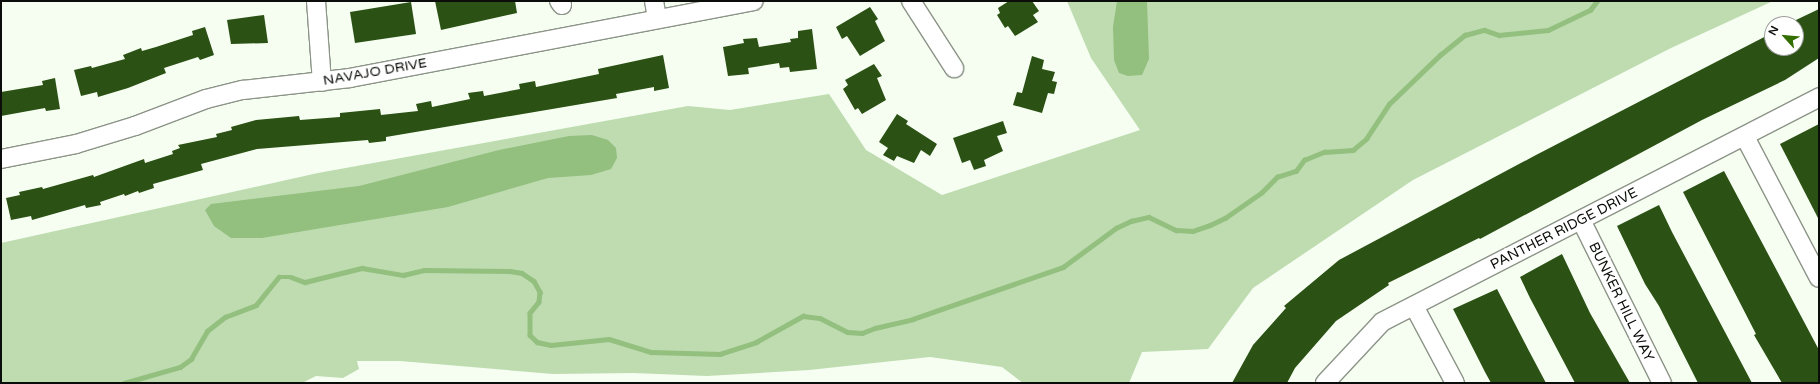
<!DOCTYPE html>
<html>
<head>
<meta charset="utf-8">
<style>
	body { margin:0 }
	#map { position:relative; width:1820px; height:384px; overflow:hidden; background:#f5fef1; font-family:"Varela Round",sans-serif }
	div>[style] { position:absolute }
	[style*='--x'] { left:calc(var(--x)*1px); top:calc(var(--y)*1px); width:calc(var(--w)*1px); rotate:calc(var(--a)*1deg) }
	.green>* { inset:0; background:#bedcb0 }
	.water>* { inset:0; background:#93bf7f }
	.stream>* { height:4.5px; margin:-2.25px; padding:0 2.25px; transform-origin:2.25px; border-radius:2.25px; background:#93bf7f }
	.building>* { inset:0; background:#2b5114 }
	.roads { filter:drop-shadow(1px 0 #8c9488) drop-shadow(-1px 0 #8c9488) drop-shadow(0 1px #8c9488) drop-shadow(0 -1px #8c9488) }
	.minor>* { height:18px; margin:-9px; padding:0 9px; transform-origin:9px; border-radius:9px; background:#fff }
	span { translate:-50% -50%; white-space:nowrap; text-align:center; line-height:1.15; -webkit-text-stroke:4px #fff; paint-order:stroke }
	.street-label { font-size:14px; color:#0a0d09 }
	.frame { position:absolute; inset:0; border:2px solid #0a0d09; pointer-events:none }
	.north { position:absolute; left:1764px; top:16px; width:40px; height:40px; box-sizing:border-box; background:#fff; border:1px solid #9d9e9d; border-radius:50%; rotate:297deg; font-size:11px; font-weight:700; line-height:16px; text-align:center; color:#0a0d09 }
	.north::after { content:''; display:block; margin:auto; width:14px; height:18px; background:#336f00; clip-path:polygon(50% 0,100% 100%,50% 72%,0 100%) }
</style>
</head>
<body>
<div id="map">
	<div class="green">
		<div style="clip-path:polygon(1067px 1px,1773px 1px,1671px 48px,1413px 180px,1253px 288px,1208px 349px,1142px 352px,1129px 383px,1023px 383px,1002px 367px,930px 357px,809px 370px,707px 376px,633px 373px,553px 374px,400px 361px,357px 361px,359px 369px,343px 378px,316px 376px,302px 383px,1px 383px,1px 243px,318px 173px,688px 106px,730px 110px,829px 94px,866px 150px,942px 195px,1140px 130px,1091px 58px)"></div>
	</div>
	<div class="water">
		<div style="clip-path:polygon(1117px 1px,1147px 1px,1149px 59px,1142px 75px,1128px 76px,1119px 73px,1114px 60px,1113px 27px)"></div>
		<div style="clip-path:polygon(592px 135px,608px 140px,616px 148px,617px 158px,611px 169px,591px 175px,548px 178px,448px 207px,262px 238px,231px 238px,214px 226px,205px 210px,211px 204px,359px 186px,499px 150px,569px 136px)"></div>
	</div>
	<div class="stream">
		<div style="--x:124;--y:383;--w:58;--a:-15.9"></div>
		<div style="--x:180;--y:367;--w:14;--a:-36"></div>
		<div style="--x:191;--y:359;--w:32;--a:-60"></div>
		<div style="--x:207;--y:331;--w:23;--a:-38"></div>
		<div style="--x:225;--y:317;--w:33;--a:-21"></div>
		<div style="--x:256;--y:305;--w:36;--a:-51"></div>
		<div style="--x:279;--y:277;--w:12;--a:0"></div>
		<div style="--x:291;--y:277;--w:15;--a:20"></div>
		<div style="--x:305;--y:282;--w:59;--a:-13.8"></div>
		<div style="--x:362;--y:268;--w:42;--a:9.7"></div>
		<div style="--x:403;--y:275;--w:22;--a:-13"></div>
		<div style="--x:424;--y:270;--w:86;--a:0.7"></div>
		<div style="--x:510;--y:271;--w:12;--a:9"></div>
		<div style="--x:522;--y:273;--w:14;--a:34"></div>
		<div style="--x:534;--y:281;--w:13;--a:61"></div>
		<div style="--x:540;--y:292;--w:10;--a:96"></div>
		<div style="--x:539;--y:302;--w:14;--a:129"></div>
		<div style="--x:530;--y:313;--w:22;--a:90"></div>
		<div style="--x:530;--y:335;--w:10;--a:45"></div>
		<div style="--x:537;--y:342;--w:14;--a:12"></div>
		<div style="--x:551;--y:345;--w:58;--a:-5.9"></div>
		<div style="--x:609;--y:339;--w:44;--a:17.2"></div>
		<div style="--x:651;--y:352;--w:69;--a:1.7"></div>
		<div style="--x:720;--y:354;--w:38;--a:-18"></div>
		<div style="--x:756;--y:342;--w:54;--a:-29"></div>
		<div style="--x:803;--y:316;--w:17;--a:7"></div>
		<div style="--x:820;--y:318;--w:30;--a:27"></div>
		<div style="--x:847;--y:332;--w:15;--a:4"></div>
		<div style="--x:862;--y:333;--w:14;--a:-21"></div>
		<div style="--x:875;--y:328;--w:39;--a:-13"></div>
		<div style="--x:913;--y:319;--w:159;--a:-19.1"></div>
		<div style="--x:1063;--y:267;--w:66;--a:-36.3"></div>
		<div style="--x:1116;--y:228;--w:17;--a:-25"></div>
		<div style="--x:1131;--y:221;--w:18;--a:-13"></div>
		<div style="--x:1149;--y:217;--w:30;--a:26"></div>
		<div style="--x:1176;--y:230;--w:17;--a:3"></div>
		<div style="--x:1193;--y:231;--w:18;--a:-19"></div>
		<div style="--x:1210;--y:225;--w:17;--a:-25"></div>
		<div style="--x:1225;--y:218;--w:44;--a:-34.8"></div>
		<div style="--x:1261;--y:193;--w:23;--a:-45"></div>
		<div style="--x:1277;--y:177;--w:20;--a:-18"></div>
		<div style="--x:1296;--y:171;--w:14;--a:-54"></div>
		<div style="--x:1304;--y:160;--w:22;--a:-22"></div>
		<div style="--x:1324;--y:152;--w:29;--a:-4"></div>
		<div style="--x:1353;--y:150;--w:17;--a:-40"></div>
		<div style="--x:1366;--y:139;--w:42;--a:-56.7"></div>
		<div style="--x:1389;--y:104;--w:71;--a:-43.9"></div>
		<div style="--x:1440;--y:55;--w:32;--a:-39"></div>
		<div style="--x:1465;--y:35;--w:20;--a:-15"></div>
		<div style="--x:1484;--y:30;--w:16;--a:18"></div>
		<div style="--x:1499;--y:35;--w:49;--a:-5.8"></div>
		<div style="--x:1548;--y:30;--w:47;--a:-25.5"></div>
		<div style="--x:1590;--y:10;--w:11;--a:-52"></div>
	</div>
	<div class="building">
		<div style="clip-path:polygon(435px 1px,515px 1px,517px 13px,441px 30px)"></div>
		<div style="clip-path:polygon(1009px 1px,1032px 1px,1039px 11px,1033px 15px,1038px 22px,1015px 36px,1008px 26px,1005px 28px,997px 15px,1000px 13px,998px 8px)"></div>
		<div style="clip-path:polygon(411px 2px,416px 34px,355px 43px,350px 12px)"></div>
		<div style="clip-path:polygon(870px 7px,878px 19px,875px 21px,885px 41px,860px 56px,847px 36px,842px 39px,836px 27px)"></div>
		<div style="clip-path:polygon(1819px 9px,1819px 58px,1785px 80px,1702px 120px,1480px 239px,1479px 238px,1388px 283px,1389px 285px,1336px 321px,1295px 368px,1287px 383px,1232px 383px,1253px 345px,1286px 308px,1284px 306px,1339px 260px,1536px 155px,1772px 33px,1772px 48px,1796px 48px,1796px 20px)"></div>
		<div style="clip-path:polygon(264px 15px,268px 43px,231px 44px,227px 20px)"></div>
		<div style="clip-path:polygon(205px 27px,214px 55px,200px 60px,198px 57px,164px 68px,166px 73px,128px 88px,98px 97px,97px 92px,81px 96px,74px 70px,91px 66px,92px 68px,125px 59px,123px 55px,141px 48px,142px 51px,156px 47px,193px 35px,192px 31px)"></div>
		<div style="clip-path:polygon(812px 29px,817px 69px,790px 72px,789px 67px,780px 68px,779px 63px,748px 68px,749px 74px,728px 76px,723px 47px,744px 43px,743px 39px,757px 38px,759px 47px,791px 42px,790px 39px,798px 38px,798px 31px)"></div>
		<div style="clip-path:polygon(663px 55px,669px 88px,654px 91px,654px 87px,616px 94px,617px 98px,386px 137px,386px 141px,369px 143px,368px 140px,257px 149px,201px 164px,203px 170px,153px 184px,154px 188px,139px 193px,138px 191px,125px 196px,124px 194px,100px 202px,101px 205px,86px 208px,85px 205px,32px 220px,31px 216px,11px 220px,6px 198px,20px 195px,19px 192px,42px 187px,43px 189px,93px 175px,94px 177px,144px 159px,145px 163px,173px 154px,172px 151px,180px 148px,178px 145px,217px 137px,216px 134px,232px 130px,231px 127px,256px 120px,299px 116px,300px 120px,340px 117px,340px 113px,380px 109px,381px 115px,418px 111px,416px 104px,431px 101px,432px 107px,470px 99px,468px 93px,483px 91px,484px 96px,520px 89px,519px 84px,535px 81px,536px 87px,599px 74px,598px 69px)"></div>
		<div style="clip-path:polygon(1032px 56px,1044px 60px,1042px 69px,1055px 72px,1052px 81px,1057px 82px,1054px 94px,1048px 93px,1042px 113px,1013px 105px,1017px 92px,1022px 93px)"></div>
		<div style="clip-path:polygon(874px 64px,882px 76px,877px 78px,886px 100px,862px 114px,858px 108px,855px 110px,843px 89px,848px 85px,845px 80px)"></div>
		<div style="clip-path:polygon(55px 78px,60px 109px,46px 111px,45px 108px,1px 116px,1px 92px,43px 85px,42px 81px)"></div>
		<div style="clip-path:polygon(897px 114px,908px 121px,906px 124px,937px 144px,930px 156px,921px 150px,914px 163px,897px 156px,894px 161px,883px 155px,888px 148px,879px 142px)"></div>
		<div style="clip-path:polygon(1003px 121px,1007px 133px,997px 136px,1003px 151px,984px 160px,986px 166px,974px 170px,970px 160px,962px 163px,953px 138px)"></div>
		<div style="clip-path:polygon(1819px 124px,1819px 220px,1780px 144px)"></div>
		<div style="clip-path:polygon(1724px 171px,1819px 350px,1819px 383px,1782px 383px,1754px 335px,1756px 334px,1683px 192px)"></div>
		<div style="clip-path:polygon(1659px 205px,1672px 232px,1752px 383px,1698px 383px,1659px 306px,1645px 284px,1617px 226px)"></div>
		<div style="clip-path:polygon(1562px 254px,1590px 313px,1630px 383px,1575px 383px,1530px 298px,1520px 277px)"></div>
		<div style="clip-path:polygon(1497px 289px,1529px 351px,1546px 383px,1491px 383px,1485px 372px,1453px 309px)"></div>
	</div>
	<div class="roads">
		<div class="minor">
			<div style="--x:316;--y:1;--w:81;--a:85.8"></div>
			<div style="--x:559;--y:1;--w:5;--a:53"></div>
			<div style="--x:654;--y:1;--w:17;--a:80"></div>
			<div style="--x:911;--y:1;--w:80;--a:57.3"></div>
			<div style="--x:1745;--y:137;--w:159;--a:62.3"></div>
			<div style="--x:1;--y:159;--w:76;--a:-11.3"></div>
			<div style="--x:76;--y:144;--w:62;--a:-17"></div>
			<div style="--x:135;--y:126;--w:76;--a:-20.8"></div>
			<div style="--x:206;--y:99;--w:38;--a:-14"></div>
			<div style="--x:243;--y:90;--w:108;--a:-6.4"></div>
			<div style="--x:350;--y:78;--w:411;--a:-10.8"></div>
			<div style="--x:1581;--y:220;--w:182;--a:63.6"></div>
			<div style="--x:1414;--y:306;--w:87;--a:62"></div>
			<div style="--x:1325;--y:383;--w:83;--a:-46.9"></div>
			<div style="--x:1382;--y:322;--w:492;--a:-27.2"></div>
		</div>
	</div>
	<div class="street-label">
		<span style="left:375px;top:72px;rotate:-10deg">NAVAJO DRIVE</span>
		<span style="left:1564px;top:229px;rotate:-27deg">PANTHER RIDGE DRIVE</span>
		<span style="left:1621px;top:302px;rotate:64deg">BUNKER HILL WAY</span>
	</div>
	<div class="frame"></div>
	<div class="north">N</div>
</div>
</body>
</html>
